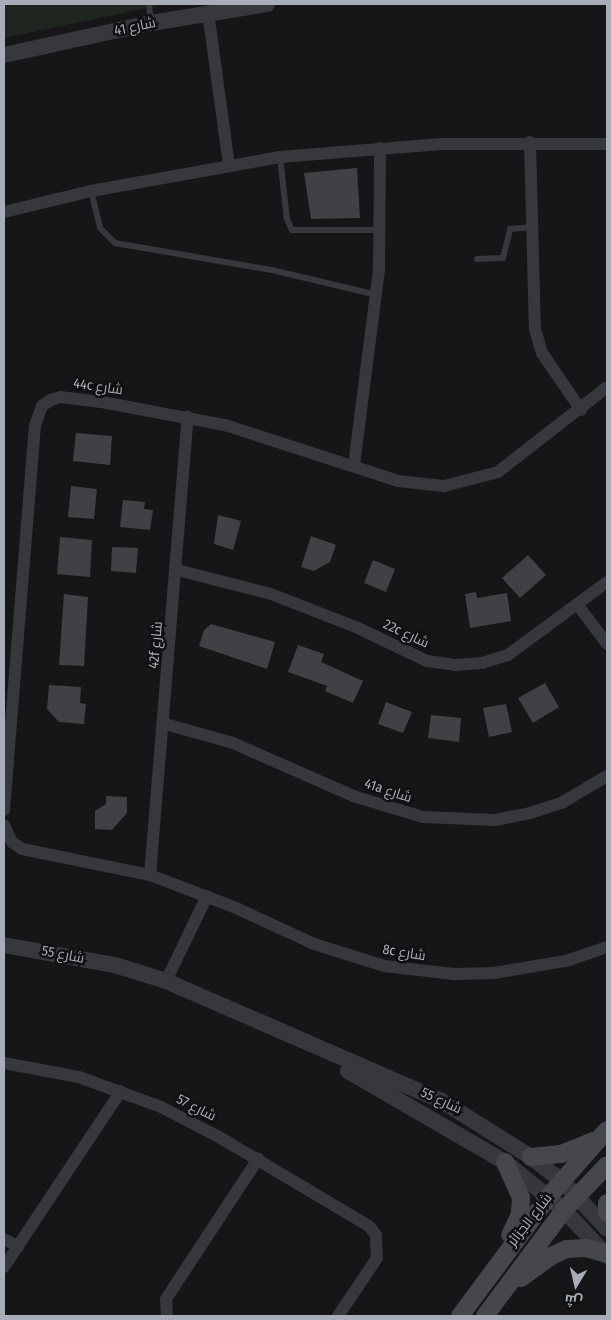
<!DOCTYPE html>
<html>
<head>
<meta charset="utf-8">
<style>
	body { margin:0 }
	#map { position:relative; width:611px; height:1320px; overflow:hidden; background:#161618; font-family:"Fira Sans Condensed",Cairo,sans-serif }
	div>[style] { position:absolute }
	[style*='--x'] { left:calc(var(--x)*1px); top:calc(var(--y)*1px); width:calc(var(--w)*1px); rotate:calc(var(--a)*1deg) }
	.green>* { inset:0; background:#1e261f }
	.building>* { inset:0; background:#404145 }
	.service>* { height:6px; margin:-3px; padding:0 3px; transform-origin:3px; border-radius:3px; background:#37383d }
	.minor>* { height:12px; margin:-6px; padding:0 6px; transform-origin:6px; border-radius:6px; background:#37383d }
	.tertiary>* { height:16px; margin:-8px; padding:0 8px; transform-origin:8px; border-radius:8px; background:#37383d }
	.secondary>* { height:18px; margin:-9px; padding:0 9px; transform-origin:9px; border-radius:9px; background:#45474d }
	span { translate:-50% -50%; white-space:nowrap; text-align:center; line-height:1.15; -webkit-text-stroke:5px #111113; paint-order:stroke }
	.street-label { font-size:14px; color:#a8adb8 }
	.frame { position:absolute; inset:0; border:5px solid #a8adb8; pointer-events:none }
	.north { position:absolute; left:551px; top:1260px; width:50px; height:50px; -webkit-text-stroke:4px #111113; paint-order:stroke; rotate:189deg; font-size:14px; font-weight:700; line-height:20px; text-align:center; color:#a8adb8 }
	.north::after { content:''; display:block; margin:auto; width:18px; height:22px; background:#a8adb8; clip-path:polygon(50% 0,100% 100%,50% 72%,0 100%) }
</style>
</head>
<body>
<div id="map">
	<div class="green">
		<div style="clip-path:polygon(4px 4px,166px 4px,4px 38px)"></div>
	</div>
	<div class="building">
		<div style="clip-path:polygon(357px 168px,360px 218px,311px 219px,304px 173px)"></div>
		<div style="clip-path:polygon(76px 433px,112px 436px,110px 465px,73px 461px)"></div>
		<div style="clip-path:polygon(71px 486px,97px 489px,94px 519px,68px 517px)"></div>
		<div style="clip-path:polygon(123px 500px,145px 502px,144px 509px,153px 510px,150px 530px,120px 527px)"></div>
		<div style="clip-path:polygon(218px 515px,241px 521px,233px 550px,214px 544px)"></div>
		<div style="clip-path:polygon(311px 536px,336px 545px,330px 562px,314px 571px,301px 567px)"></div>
		<div style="clip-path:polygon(60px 537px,92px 540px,90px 577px,57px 574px)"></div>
		<div style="clip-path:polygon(112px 547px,138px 548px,136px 573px,111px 571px)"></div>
		<div style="clip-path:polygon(528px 555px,546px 575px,520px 598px,502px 578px)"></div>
		<div style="clip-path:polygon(373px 560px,395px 569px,386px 592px,364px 583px)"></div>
		<div style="clip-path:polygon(476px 592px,477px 598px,507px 593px,511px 621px,470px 628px,465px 594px)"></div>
		<div style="clip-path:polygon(64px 594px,88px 597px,84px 666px,59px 665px)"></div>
		<div style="clip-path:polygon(211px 624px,275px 642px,267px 669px,199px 646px,204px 630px)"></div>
		<div style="clip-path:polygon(298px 645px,324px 654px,321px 662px,363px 681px,353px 703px,325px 691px,327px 686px,288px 672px)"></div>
		<div style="clip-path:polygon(545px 683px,559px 707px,533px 723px,518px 698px)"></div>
		<div style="clip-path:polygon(49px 685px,81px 687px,80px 703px,86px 704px,84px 724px,59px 722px,47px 709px)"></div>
		<div style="clip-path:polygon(386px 702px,412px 712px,403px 733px,378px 724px)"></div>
		<div style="clip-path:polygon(506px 704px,512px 732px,489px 737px,483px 708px)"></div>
		<div style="clip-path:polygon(431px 715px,461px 718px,459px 742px,428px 738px)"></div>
		<div style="clip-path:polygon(106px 796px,127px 797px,127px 813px,112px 830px,95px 829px,95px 811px,106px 804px)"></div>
	</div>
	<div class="service">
		<div style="--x:149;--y:4;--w:18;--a:84"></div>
		<div style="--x:280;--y:157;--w:62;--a:83.6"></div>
		<div style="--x:287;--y:219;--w:12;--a:66"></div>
		<div style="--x:292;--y:230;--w:88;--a:0"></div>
		<div style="--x:91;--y:191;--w:38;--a:76"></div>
		<div style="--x:100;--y:228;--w:21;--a:45"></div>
		<div style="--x:115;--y:243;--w:159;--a:9.8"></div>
		<div style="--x:272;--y:270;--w:108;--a:13.4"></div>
		<div style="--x:477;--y:259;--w:26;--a:-2"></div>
		<div style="--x:503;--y:258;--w:30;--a:-76"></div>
		<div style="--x:510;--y:229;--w:23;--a:-5"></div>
	</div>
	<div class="minor">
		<div style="--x:208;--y:12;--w:154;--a:82.2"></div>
		<div style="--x:530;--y:142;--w:187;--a:88.5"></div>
		<div style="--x:535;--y:329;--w:25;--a:74"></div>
		<div style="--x:542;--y:353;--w:69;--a:55.6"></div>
		<div style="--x:4;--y:212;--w:89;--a:-13.6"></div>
		<div style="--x:91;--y:191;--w:192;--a:-10.2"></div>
		<div style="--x:280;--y:157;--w:162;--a:-4.6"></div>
		<div style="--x:441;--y:144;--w:166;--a:0"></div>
		<div style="--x:354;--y:465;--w:196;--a:-82.7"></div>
		<div style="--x:379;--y:271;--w:123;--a:-89.5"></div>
		<div style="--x:177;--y:570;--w:97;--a:14.3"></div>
		<div style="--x:271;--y:594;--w:93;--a:21.3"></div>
		<div style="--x:358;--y:628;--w:76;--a:25.6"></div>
		<div style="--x:427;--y:661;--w:28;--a:8"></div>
		<div style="--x:455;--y:665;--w:27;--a:-4"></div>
		<div style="--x:482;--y:663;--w:27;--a:-17"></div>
		<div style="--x:508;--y:655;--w:123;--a:-36.4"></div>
		<div style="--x:577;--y:604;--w:50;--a:53.1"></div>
		<div style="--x:165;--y:724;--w:71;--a:15.6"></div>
		<div style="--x:233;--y:743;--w:131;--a:23.8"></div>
		<div style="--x:353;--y:796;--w:73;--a:16.7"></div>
		<div style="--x:423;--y:817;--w:72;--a:2.4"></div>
		<div style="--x:495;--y:820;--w:36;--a:-11"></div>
		<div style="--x:530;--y:813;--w:35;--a:-18"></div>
		<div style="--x:563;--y:802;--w:51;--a:-30.6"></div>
		<div style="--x:4;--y:810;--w:385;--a:-85.4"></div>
		<div style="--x:35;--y:426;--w:21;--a:-71"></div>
		<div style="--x:42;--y:406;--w:11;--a:-34"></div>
		<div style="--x:51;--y:400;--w:10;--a:-17"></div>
		<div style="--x:61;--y:397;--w:46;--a:7.4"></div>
		<div style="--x:107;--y:403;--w:120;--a:10.6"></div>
		<div style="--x:225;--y:425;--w:182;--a:17.9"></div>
		<div style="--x:398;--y:481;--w:46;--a:6.2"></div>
		<div style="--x:444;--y:486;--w:56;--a:-14.5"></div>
		<div style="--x:498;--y:472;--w:138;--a:-37.9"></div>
		<div style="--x:4;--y:825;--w:19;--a:65"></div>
		<div style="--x:12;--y:842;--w:12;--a:35"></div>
		<div style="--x:22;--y:849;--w:131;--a:11.5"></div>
		<div style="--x:150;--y:875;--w:90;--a:20.9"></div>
		<div style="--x:234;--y:907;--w:88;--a:24.8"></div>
		<div style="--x:314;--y:944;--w:73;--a:17.4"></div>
		<div style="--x:384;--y:966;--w:70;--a:6.5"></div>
		<div style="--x:454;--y:974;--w:40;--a:-1.4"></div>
		<div style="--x:494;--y:973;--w:73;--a:-9.5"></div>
		<div style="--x:566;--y:961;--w:43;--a:-18.9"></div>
		<div style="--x:150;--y:875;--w:460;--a:-85.3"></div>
		<div style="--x:166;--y:981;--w:94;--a:-64.2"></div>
		<div style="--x:4;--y:1063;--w:76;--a:10.6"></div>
		<div style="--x:79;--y:1077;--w:87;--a:20.1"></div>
		<div style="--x:161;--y:1107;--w:65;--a:27.3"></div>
		<div style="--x:219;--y:1137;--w:174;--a:30.7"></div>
		<div style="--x:369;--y:1226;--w:11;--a:52"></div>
		<div style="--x:376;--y:1235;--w:23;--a:88"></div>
		<div style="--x:377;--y:1258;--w:70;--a:123.9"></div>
		<div style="--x:4;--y:1239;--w:16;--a:27"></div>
		<div style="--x:4;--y:1267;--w:211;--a:-56.4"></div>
		<div style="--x:167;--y:1316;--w:17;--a:-93"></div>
		<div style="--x:166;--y:1299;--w:168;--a:-56.7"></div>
	</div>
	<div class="tertiary">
		<div style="--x:4;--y:55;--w:150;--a:-12.3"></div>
		<div style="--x:151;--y:23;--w:118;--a:-9.3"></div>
		<div style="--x:4;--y:945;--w:113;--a:10.2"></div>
		<div style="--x:115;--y:965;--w:53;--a:17.4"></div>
		<div style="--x:166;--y:981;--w:299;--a:23.5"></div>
		<div style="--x:440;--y:1100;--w:107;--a:32.1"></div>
		<div style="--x:531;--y:1157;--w:39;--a:38"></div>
		<div style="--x:562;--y:1181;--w:66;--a:46.8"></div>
		<div style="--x:348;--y:1071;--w:181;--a:30.1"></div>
		<div style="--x:505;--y:1162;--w:76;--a:39.1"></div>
		<div style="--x:564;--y:1210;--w:63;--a:46.9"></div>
	</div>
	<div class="secondary">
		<div style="--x:531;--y:1157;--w:30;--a:-6"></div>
		<div style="--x:561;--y:1154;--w:35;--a:-22"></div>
		<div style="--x:505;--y:1162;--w:39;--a:66"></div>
		<div style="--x:521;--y:1198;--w:16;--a:94"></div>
		<div style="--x:520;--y:1214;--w:23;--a:115"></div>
		<div style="--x:607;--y:1203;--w:10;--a:90"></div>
		<div style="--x:521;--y:1278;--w:37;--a:-36"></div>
		<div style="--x:551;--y:1256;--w:17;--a:-24"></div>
		<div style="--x:567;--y:1249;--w:19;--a:-3"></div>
		<div style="--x:586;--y:1248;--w:19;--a:16"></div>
		<div style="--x:460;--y:1316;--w:149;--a:-53.4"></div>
		<div style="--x:549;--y:1196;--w:88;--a:-48.7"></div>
		<div style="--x:485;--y:1316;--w:132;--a:-53.3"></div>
		<div style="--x:564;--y:1210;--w:62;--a:-46.3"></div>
	</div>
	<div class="street-label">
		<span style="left:135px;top:27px;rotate:-12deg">شارع 41</span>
		<span style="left:98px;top:387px;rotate:8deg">44c شارع</span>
		<span style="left:406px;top:634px;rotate:25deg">22c شارع</span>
		<span style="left:156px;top:645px;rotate:-85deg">42f شارع</span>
		<span style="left:388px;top:791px;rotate:18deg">41a شارع</span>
		<span style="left:404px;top:953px;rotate:9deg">8c شارع</span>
		<span style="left:63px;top:955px;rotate:11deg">شارع 55</span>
		<span style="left:441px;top:1101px;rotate:25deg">شارع 55</span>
		<span style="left:196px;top:1108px;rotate:27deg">شارع 57</span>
		<span style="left:530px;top:1220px;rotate:-52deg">شارع الجزائر</span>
	</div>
	<div class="frame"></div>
	<div class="north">ش</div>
</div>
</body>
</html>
